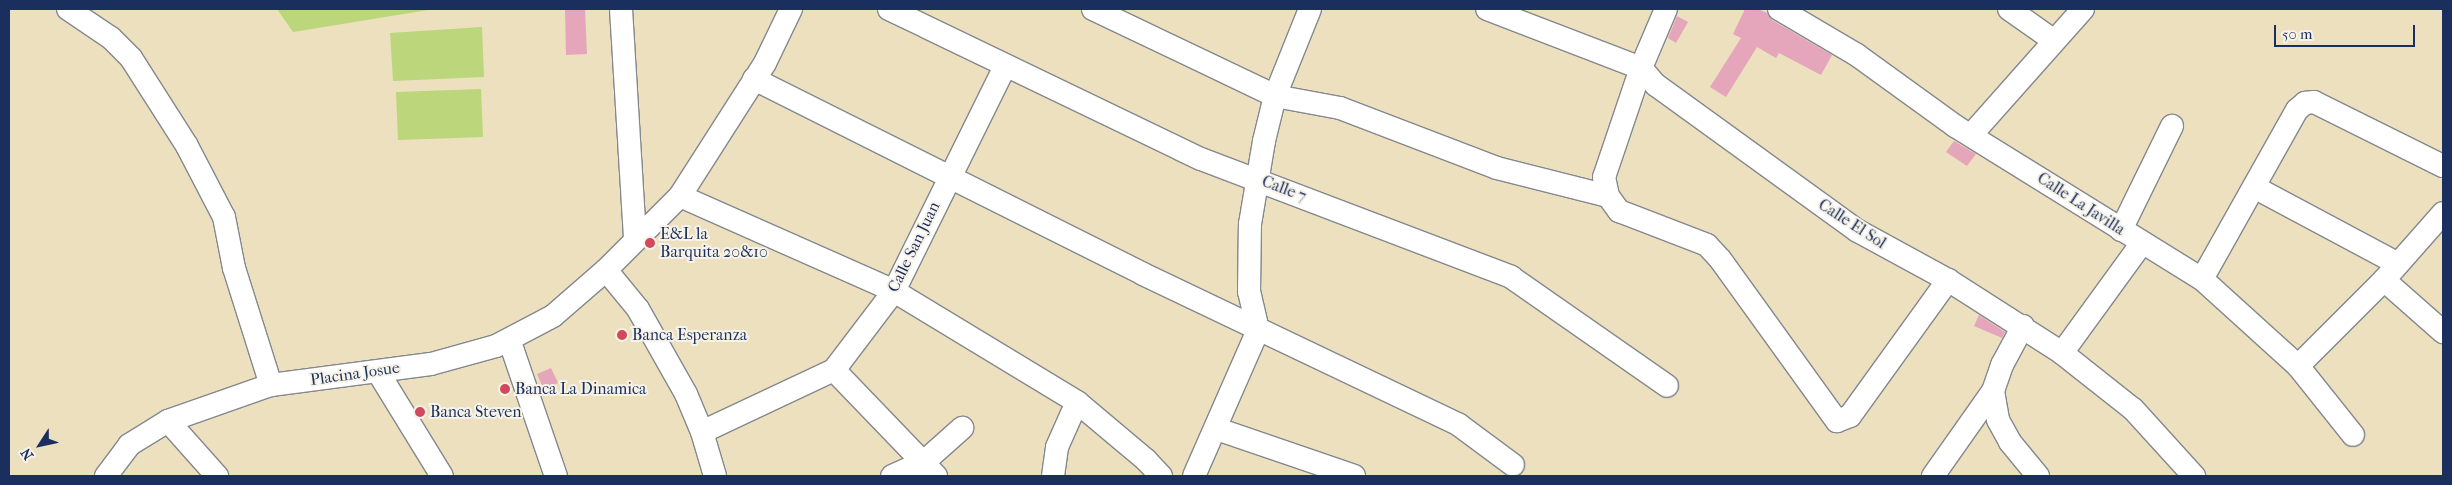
<!DOCTYPE html>
<html>
<head>
<meta charset="utf-8">
<style>
	body { margin:0 }
	#map { position:relative; width:2452px; height:485px; overflow:hidden; background:#ece0be; font-family:"IM FELL French Canon",serif }
	div>[style] { position:absolute }
	[style*='--x'] { left:calc(var(--x)*1px); top:calc(var(--y)*1px); width:calc(var(--w)*1px); rotate:calc(var(--a)*1deg) }
	.green>* { inset:0; background:#bbd67b }
	.building>* { inset:0; background:#e5a5bb }
	.roads { filter:drop-shadow(1px 0 #84888e) drop-shadow(-1px 0 #84888e) drop-shadow(0 1px #84888e) drop-shadow(0 -1px #84888e) }
	.street>* { height:22px; margin:-11px; padding:0 11px; transform-origin:11px; border-radius:11px; background:#fff }
	.dots>* { width:14px; height:14px; translate:-50% -50%; box-sizing:border-box; border:2px solid #f7f3e8; border-radius:50% }
	span { translate:-50% -50%; white-space:nowrap; text-align:center; line-height:1.15; -webkit-text-stroke:4px #f7f3e8; paint-order:stroke }
	.street-label { font-size:16px; color:#1b2f5e }
	.poi-label { font-size:16px; color:#1b2f5e }
	.left { translate:0 -50%; text-align:left }
	.frame { position:absolute; inset:0; border:10px solid #1b2f5e; pointer-events:none }
	.north { position:absolute; left:15px; top:420px; width:50px; height:50px; -webkit-text-stroke:4px #f7f3e8; paint-order:stroke; rotate:235deg; font-size:14px; font-weight:700; line-height:20px; text-align:center; color:#1b2f5e }
	.north::after { content:''; display:block; margin:auto; width:18px; height:22px; background:#1b2f5e; clip-path:polygon(50% 0,100% 100%,50% 72%,0 100%) }
	.scale { position:absolute; left:2274px; top:25px; width:141px; height:22px; box-sizing:border-box; border:2px solid #1b2f5e; border-top:0; padding-left:6px; font-size:15px; line-height:18px; white-space:nowrap; color:#1b2f5e; -webkit-text-stroke:4px #f7f3e8; paint-order:stroke }
</style>
</head>
<body>
<div id="map">
	<div class="green">
		<div style="clip-path:polygon(277px 9px,434px 9px,293px 32px)"></div>
		<div style="clip-path:polygon(482px 27px,484px 77px,393px 81px,390px 33px)"></div>
		<div style="clip-path:polygon(481px 89px,483px 137px,398px 140px,396px 92px)"></div>
	</div>
	<div class="building">
		<div style="clip-path:polygon(565px 9px,585px 9px,587px 54px,566px 55px)"></div>
		<div style="clip-path:polygon(1745px 9px,1758px 9px,1767px 13px,1772px 20px,1832px 55px,1821px 75px,1779px 53px,1776px 58px,1757px 47px,1726px 97px,1710px 87px,1741px 38px,1733px 34px)"></div>
		<div style="clip-path:polygon(1677px 16px,1688px 22px,1676px 43px,1668px 38px)"></div>
		<div style="clip-path:polygon(1954px 141px,1976px 154px,1967px 166px,1946px 152px)"></div>
		<div style="clip-path:polygon(1979px 315px,2005px 332px,2002px 338px,1974px 326px)"></div>
		<div style="clip-path:polygon(551px 368px,558px 383px,544px 390px,537px 374px)"></div>
	</div>
	<div class="roads">
		<div class="street">
			<div style="--x:68;--y:9;--w:52;--a:34"></div>
			<div style="--x:111;--y:38;--w:28;--a:45"></div>
			<div style="--x:131;--y:58;--w:104;--a:57.5"></div>
			<div style="--x:187;--y:146;--w:80;--a:62.5"></div>
			<div style="--x:224;--y:217;--w:52;--a:78.9"></div>
			<div style="--x:234;--y:268;--w:123;--a:72.5"></div>
			<div style="--x:621;--y:9;--w:230;--a:86.5"></div>
			<div style="--x:889;--y:9;--w:346;--a:25.7"></div>
			<div style="--x:1201;--y:159;--w:332;--a:20.8"></div>
			<div style="--x:1511;--y:277;--w:190;--a:34.9"></div>
			<div style="--x:1093;--y:9;--w:202;--a:25.5"></div>
			<div style="--x:1275;--y:96;--w:66;--a:10.5"></div>
			<div style="--x:1340;--y:108;--w:168;--a:20.9"></div>
			<div style="--x:1497;--y:168;--w:114;--a:14.2"></div>
			<div style="--x:1487;--y:9;--w:165;--a:21"></div>
			<div style="--x:1641;--y:68;--w:23;--a:49"></div>
			<div style="--x:1656;--y:85;--w:249;--a:35.9"></div>
			<div style="--x:1858;--y:231;--w:102;--a:28.6"></div>
			<div style="--x:1948;--y:280;--w:135;--a:32.6"></div>
			<div style="--x:2062;--y:353;--w:90;--a:38.3"></div>
			<div style="--x:2133;--y:409;--w:91;--a:47.7"></div>
			<div style="--x:1666;--y:9;--w:64;--a:113"></div>
			<div style="--x:1641;--y:68;--w:115;--a:108.7"></div>
			<div style="--x:1604;--y:177;--w:19;--a:78"></div>
			<div style="--x:1608;--y:196;--w:19;--a:54"></div>
			<div style="--x:1619;--y:211;--w:94;--a:21.1"></div>
			<div style="--x:1707;--y:245;--w:19;--a:47"></div>
			<div style="--x:1720;--y:259;--w:200;--a:54.2"></div>
			<div style="--x:1837;--y:421;--w:14;--a:-21"></div>
			<div style="--x:1850;--y:416;--w:168;--a:-54.2"></div>
			<div style="--x:1779;--y:9;--w:91;--a:30.5"></div>
			<div style="--x:1857;--y:55;--w:121;--a:35.9"></div>
			<div style="--x:1955;--y:126;--w:291;--a:31.8"></div>
			<div style="--x:2202;--y:279;--w:130;--a:42.2"></div>
			<div style="--x:2298;--y:366;--w:88;--a:51.4"></div>
			<div style="--x:2009;--y:9;--w:54;--a:35.2"></div>
			<div style="--x:754;--y:79;--w:435;--a:26.6"></div>
			<div style="--x:1143;--y:274;--w:350;--a:25.5"></div>
			<div style="--x:1459;--y:425;--w:67;--a:36.5"></div>
			<div style="--x:1972;--y:134;--w:167;--a:-48.4"></div>
			<div style="--x:2254;--y:187;--w:163;--a:28.1"></div>
			<div style="--x:680;--y:196;--w:234;--a:23.9"></div>
			<div style="--x:894;--y:291;--w:214;--a:31.2"></div>
			<div style="--x:1077;--y:402;--w:90;--a:40"></div>
			<div style="--x:1146;--y:460;--w:22;--a:47"></div>
			<div style="--x:2121;--y:230;--w:116;--a:-63.9"></div>
			<div style="--x:606;--y:270;--w:50;--a:50.6"></div>
			<div style="--x:638;--y:309;--w:98;--a:60.5"></div>
			<div style="--x:686;--y:394;--w:41;--a:67.2"></div>
			<div style="--x:702;--y:432;--w:46;--a:73.5"></div>
			<div style="--x:2202;--y:279;--w:194;--a:-60.7"></div>
			<div style="--x:2297;--y:110;--w:11;--a:-41"></div>
			<div style="--x:2305;--y:103;--w:9;--a:-6"></div>
			<div style="--x:2314;--y:102;--w:144;--a:26.4"></div>
			<div style="--x:2384;--y:280;--w:79;--a:41.4"></div>
			<div style="--x:2023;--y:326;--w:44;--a:118.3"></div>
			<div style="--x:2002;--y:365;--w:28;--a:109"></div>
			<div style="--x:1993;--y:391;--w:29;--a:80"></div>
			<div style="--x:1998;--y:420;--w:25;--a:61"></div>
			<div style="--x:2010;--y:442;--w:44;--a:50.5"></div>
			<div style="--x:510;--y:342;--w:142;--a:71.1"></div>
			<div style="--x:2062;--y:353;--w:136;--a:-54"></div>
			<div style="--x:2298;--y:366;--w:122;--a:-45"></div>
			<div style="--x:2384;--y:280;--w:89;--a:-48.6"></div>
			<div style="--x:834;--y:370;--w:147;--a:46.1"></div>
			<div style="--x:378;--y:372;--w:122;--a:58.4"></div>
			<div style="--x:168;--y:421;--w:74;--a:48.3"></div>
			<div style="--x:1217;--y:429;--w:145;--a:18.9"></div>
			<div style="--x:702;--y:432;--w:146;--a:-25.2"></div>
			<div style="--x:834;--y:370;--w:99;--a:-52.8"></div>
			<div style="--x:894;--y:291;--w:251;--a:-63.7"></div>
			<div style="--x:106;--y:476;--w:39;--a:-53"></div>
			<div style="--x:129;--y:445;--w:46;--a:-31.6"></div>
			<div style="--x:168;--y:421;--w:109;--a:-19.3"></div>
			<div style="--x:271;--y:385;--w:161;--a:-7.5"></div>
			<div style="--x:431;--y:364;--w:67;--a:-15.5"></div>
			<div style="--x:496;--y:346;--w:64;--a:-27.8"></div>
			<div style="--x:553;--y:316;--w:70;--a:-41"></div>
			<div style="--x:606;--y:270;--w:105;--a:-45"></div>
			<div style="--x:680;--y:196;--w:158;--a:-57.4"></div>
			<div style="--x:765;--y:63;--w:60;--a:-64.3"></div>
			<div style="--x:892;--y:476;--w:36;--a:-24"></div>
			<div style="--x:925;--y:461;--w:50;--a:-41.7"></div>
			<div style="--x:1053;--y:476;--w:29;--a:-82"></div>
			<div style="--x:1057;--y:447;--w:49;--a:-66"></div>
			<div style="--x:1194;--y:476;--w:159;--a:-66.3"></div>
			<div style="--x:1258;--y:330;--w:39;--a:-103"></div>
			<div style="--x:1249;--y:292;--w:68;--a:-89.2"></div>
			<div style="--x:1250;--y:224;--w:84;--a:-80.4"></div>
			<div style="--x:1264;--y:141;--w:46;--a:-76.3"></div>
			<div style="--x:1275;--y:96;--w:94;--a:-68.1"></div>
			<div style="--x:1933;--y:476;--w:104;--a:-54.8"></div>
		</div>
	</div>
	<div class="dots">
		<div style="left:650px;top:243px;background:#d1495b"></div>
		<div style="left:622px;top:335px;background:#d1495b"></div>
		<div style="left:505px;top:389px;background:#d1495b"></div>
		<div style="left:420px;top:412px;background:#d1495b"></div>
	</div>
	<div class="street-label">
		<span style="left:1284px;top:189px;rotate:21deg">Calle 7</span>
		<span style="left:2081px;top:204px;rotate:33deg">Calle La Javilla</span>
		<span style="left:1852px;top:224px;rotate:33deg">Calle El Sol</span>
		<span style="left:914px;top:247px;rotate:-64deg">Calle San Juan</span>
		<span style="left:355px;top:374px;rotate:-8deg">Placina Josue</span>
	</div>
	<div class="poi-label">
		<span class="left" style="left:660px;top:243px">E&amp;L la<br>Barquita 20&amp;10</span>
		<span class="left" style="left:632px;top:335px">Banca Esperanza</span>
		<span class="left" style="left:515px;top:389px">Banca La Dinamica</span>
		<span class="left" style="left:430px;top:412px">Banca Steven</span>
	</div>
	<div class="frame"></div>
	<div class="north">N</div>
	<div class="scale">50 m</div>
</div>
</body>
</html>
